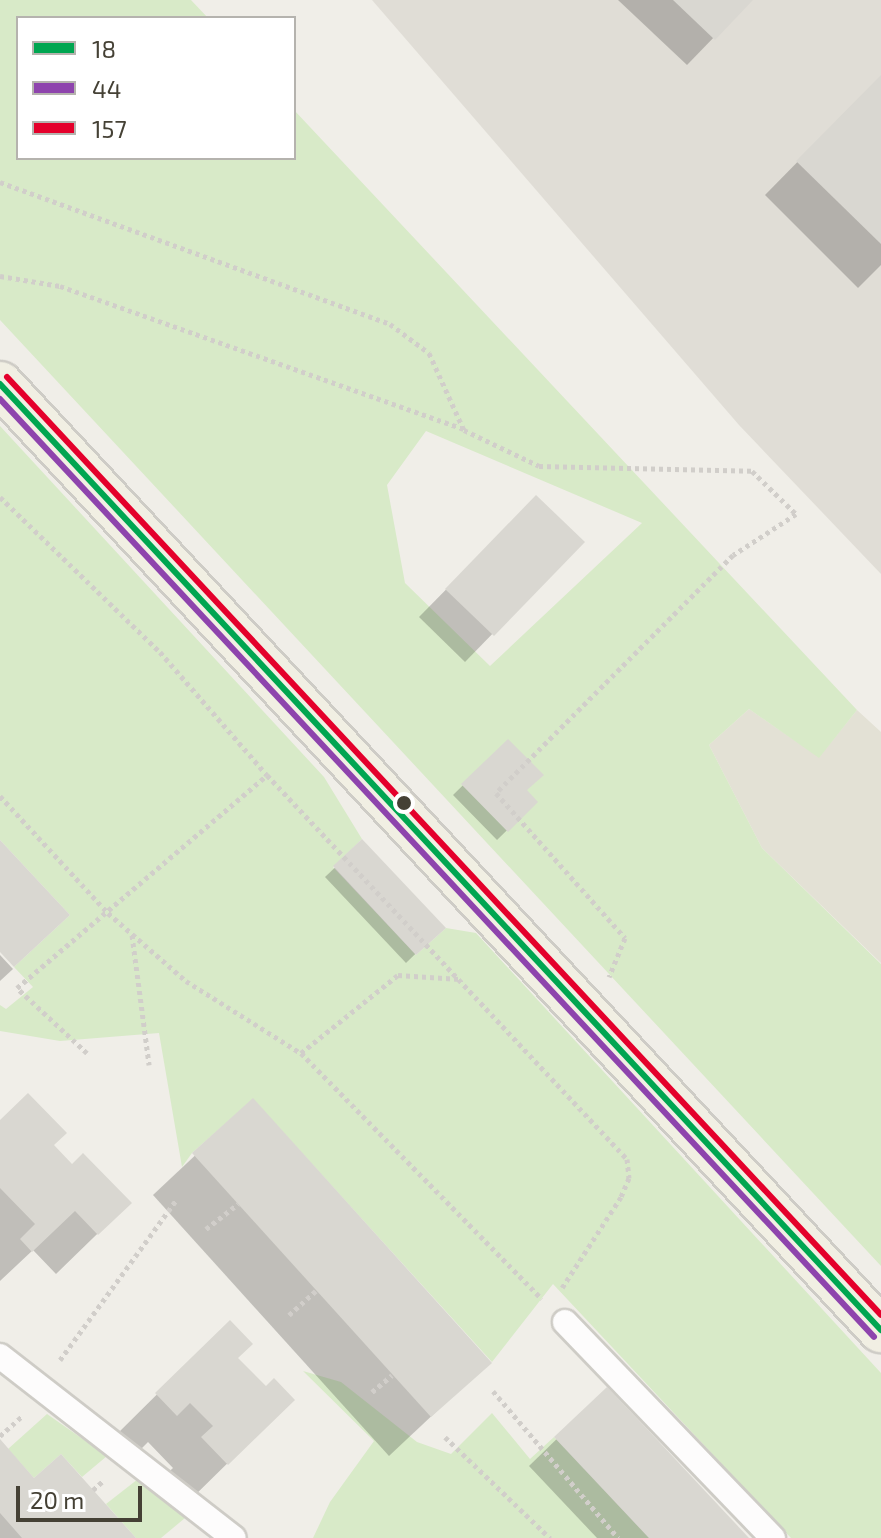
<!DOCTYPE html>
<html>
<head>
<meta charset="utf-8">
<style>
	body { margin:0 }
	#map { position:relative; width:881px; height:1538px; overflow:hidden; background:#f0eee8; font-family:"Exo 2",sans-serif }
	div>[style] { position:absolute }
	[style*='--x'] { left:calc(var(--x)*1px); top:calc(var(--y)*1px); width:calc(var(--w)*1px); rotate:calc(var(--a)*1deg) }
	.residential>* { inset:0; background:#e3e1d5 }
	.industrial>* { inset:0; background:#e0ddd6 }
	.green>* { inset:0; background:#d8eac8 }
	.shadow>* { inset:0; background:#0003 }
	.building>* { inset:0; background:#d9d7d1 }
	.path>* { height:5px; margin-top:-2.5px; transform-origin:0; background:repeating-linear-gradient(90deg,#d1ceca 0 4px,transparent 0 8px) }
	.roads { filter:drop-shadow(2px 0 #ceccc6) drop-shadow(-2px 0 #ceccc6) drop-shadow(0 2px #ceccc6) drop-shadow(0 -2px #ceccc6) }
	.service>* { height:24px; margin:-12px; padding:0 12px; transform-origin:12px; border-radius:12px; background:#fdfcfc }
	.primary>* { height:44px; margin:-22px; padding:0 22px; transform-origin:22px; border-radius:22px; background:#f1efe3 }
	.bus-1>* { height:6px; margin:-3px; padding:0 3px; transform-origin:3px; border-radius:3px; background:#00a651 }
	.bus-2>* { height:6px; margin:-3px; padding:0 3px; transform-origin:3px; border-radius:3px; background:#8e44ad }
	.bus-3>* { height:6px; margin:-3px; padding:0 3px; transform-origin:3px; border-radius:3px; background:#e4002b }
	.dots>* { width:22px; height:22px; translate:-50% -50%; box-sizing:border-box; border:4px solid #fff; border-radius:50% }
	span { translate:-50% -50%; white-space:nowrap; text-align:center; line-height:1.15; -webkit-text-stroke:6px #fff; paint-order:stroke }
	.legend { position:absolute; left:16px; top:16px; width:280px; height:144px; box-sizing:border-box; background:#fff; border:2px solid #b5b3ae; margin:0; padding:10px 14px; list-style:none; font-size:24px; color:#454135 }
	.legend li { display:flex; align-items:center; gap:16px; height:40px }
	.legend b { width:40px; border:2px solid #b5b3ae }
	.scale { position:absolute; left:16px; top:1486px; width:126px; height:36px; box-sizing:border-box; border:4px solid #454135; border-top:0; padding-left:10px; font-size:24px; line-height:28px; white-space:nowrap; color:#454135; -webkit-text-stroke:6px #fff; paint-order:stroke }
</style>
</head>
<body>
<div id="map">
	<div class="residential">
		<div style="clip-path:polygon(749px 709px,819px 757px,857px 710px,881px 732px,881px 963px,762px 848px,709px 745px)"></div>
	</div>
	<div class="industrial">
		<div style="clip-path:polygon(372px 0,881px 0,881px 574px,739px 425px)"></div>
	</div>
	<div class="green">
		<div style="clip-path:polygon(evenodd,0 0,191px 0,208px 18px,18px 18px,18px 158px,294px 158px,294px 110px,857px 710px,819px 758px,749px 709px,709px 745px,762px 848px,881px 964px,881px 1266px,0 320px,0 0,426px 431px,642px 523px,490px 666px,405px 583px,387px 485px,426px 431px)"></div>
		<div style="clip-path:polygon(0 426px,324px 777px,362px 839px,333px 867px,416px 955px,446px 928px,476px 933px,881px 1373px,881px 1538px,791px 1538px,553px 1284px,492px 1362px,253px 1099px,192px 1153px,182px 1167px,159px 1033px,60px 1041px,0 1031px,0 1005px,6px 1009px,33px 987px,14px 967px,70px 915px,0 840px)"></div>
		<div style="clip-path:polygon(303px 1371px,341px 1382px,417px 1442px,451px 1454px,492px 1413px,530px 1459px,554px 1437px,649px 1538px,313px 1538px,330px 1502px,374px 1441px)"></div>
		<div style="clip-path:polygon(47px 1414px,107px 1456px,82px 1477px,61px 1454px,34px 1478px,8px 1449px)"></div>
		<div style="clip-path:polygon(138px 1479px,185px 1518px,161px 1538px,136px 1538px,106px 1504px)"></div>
	</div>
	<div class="shadow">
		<div style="clip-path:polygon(618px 0,750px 0,687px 65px)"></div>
		<div style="clip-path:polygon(881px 77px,881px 265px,858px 288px,765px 195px)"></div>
		<div style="clip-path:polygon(536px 498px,582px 542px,465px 662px,419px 617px)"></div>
		<div style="clip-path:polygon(508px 741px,525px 791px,536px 802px,497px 840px,453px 795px)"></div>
		<div style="clip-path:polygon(362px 842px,443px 927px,406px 963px,325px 877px)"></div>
		<div style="clip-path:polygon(0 955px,13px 969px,0 981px)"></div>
		<div style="clip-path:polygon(253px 1101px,489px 1362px,389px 1456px,153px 1195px)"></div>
		<div style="clip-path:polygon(0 1122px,51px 1146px,72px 1167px,129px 1203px,56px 1274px,33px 1250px,0 1281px)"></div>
		<div style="clip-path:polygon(229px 1323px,236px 1358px,266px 1389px,292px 1400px,186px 1504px,161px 1479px,173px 1468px,148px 1442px,135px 1455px,116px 1435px)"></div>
		<div style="clip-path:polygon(607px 1390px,747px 1538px,597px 1538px,529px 1466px)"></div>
		<div style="clip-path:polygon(0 1443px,34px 1481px,134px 1538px,0 1538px)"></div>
	</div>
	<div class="building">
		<div style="clip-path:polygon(673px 0,753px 0,715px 40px)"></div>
		<div style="clip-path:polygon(881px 75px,881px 244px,796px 161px)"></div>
		<div style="clip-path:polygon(536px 495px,585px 542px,494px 636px,445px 589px)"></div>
		<div style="clip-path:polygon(508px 739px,544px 775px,527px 790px,538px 802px,508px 832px,461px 784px)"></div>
		<div style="clip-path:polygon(362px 839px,446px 928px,416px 955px,333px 866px)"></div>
		<div style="clip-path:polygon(0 840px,70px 915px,14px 967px,0 952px)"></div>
		<div style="clip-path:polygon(28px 1093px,67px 1133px,54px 1145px,72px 1164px,83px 1153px,132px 1203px,98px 1235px,75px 1211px,32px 1252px,20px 1239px,35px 1224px,0 1188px,0 1120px)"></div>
		<div style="clip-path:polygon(253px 1098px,492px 1363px,431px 1417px,192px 1153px)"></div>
		<div style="clip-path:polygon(230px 1320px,253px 1344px,238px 1358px,266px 1386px,274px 1378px,295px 1400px,228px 1465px,201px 1437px,213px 1426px,190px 1403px,177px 1416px,155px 1393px)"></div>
		<div style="clip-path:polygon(607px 1387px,649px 1431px,749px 1538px,649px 1538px,554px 1437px)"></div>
		<div style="clip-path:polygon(0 1439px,34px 1478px,61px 1454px,136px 1538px,22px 1538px,0 1513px)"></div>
	</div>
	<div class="path">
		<div style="--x:0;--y:182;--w:415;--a:20"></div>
		<div style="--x:390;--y:324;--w:49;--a:36.6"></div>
		<div style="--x:429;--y:353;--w:85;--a:65.6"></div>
		<div style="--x:464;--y:430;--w:83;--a:25.6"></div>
		<div style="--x:539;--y:466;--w:213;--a:1.3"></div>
		<div style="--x:752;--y:471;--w:62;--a:44.3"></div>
		<div style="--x:796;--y:514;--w:75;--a:146.9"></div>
		<div style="--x:733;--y:555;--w:336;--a:134.9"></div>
		<div style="--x:496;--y:793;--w:194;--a:48.3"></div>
		<div style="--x:625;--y:938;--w:42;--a:112.3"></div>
		<div style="--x:0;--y:276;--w:61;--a:9.5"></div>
		<div style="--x:60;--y:286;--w:428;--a:19.5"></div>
		<div style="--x:0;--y:497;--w:223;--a:44.1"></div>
		<div style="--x:160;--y:652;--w:163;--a:49"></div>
		<div style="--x:0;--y:796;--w:159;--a:47.3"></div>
		<div style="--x:108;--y:913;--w:103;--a:41.1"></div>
		<div style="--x:186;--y:981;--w:136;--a:32.1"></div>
		<div style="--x:301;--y:1053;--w:344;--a:45.6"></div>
		<div style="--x:132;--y:935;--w:131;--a:82.5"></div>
		<div style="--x:87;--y:1053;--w:96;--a:-137.1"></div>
		<div style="--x:17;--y:988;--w:328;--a:-40.4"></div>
		<div style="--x:267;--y:775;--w:526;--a:46.85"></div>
		<div style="--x:627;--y:1159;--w:19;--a:84"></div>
		<div style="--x:629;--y:1178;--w:21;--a:113"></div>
		<div style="--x:621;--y:1197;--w:108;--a:123"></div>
		<div style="--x:301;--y:1053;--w:124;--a:-38.8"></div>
		<div style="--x:398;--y:975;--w:62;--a:3.7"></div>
		<div style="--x:206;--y:1229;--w:41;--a:-38"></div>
		<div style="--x:289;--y:1315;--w:36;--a:-42"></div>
		<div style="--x:60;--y:1360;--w:199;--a:-54"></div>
		<div style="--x:493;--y:1391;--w:193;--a:49.6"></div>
		<div style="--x:372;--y:1392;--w:26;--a:-40"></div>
		<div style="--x:0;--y:1436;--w:31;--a:-42"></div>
		<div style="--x:445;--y:1437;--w:146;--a:43.9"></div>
		<div style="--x:93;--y:1490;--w:15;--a:-42"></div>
	</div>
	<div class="roads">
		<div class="service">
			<div style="--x:565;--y:1322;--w:300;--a:46.1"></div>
			<div style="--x:0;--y:1356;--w:296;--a:37.9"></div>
		</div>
		<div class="primary">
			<div style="--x:0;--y:384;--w:1293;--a:47.04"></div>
		</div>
	</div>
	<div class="bus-1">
		<div style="--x:0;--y:384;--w:1293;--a:47.04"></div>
	</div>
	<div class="bus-2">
		<div style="--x:0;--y:399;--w:1282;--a:47.02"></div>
	</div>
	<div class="bus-3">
		<div style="--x:7;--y:377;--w:1282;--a:47.02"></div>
	</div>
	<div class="dots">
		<div style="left:404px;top:803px;background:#454135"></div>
	</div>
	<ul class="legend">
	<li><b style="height:10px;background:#00a651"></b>18</li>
	<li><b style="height:10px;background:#8e44ad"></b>44</li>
	<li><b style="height:10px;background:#e4002b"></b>157</li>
	</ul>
	<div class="scale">20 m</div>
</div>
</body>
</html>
